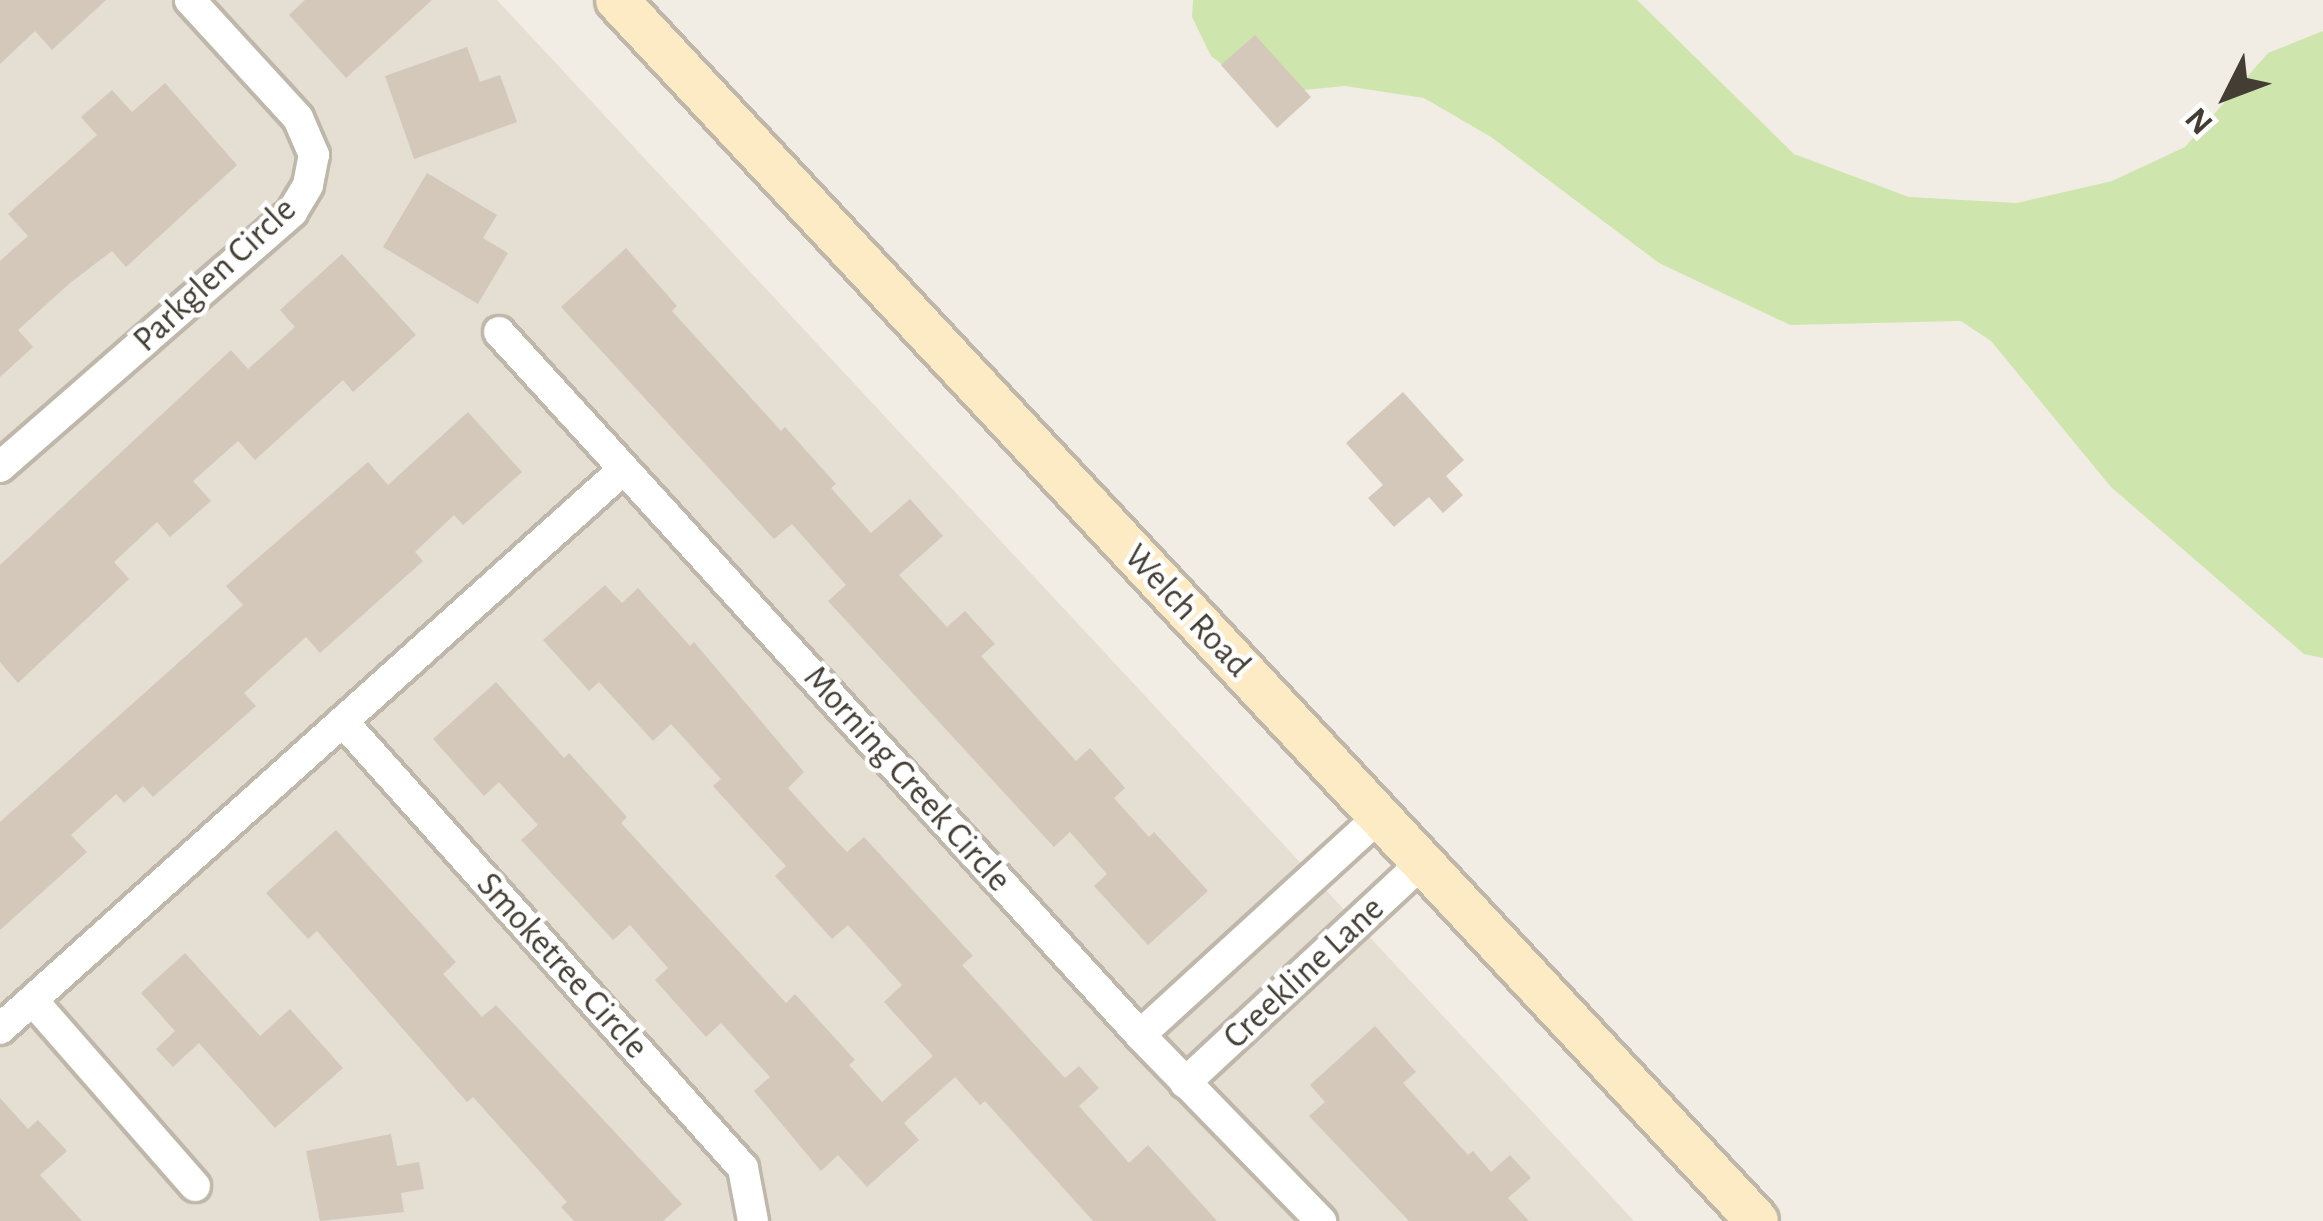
<!DOCTYPE html>
<html>
<head>
<meta charset="utf-8">
<style>
	body { margin:0 }
	#map { position:relative; width:2323px; height:1221px; overflow:hidden; background:#f1ede4; font-family:"Alegreya Sans",sans-serif }
	div>[style] { position:absolute }
	[style*='--x'] { left:calc(var(--x)*1px); top:calc(var(--y)*1px); width:calc(var(--w)*1px); rotate:calc(var(--a)*1deg) }
	.residential>* { inset:0; background:#e5ded3 }
	.green>* { inset:0; background:#cfe5ae }
	.building>* { inset:0; background:#d3c8ba }
	.roads { filter:drop-shadow(3px 0 #bfb7aa) drop-shadow(-3px 0 #bfb7aa) drop-shadow(0 3px #bfb7aa) drop-shadow(0 -3px #bfb7aa) }
	.street>* { height:30px; margin:-15px; padding:0 15px; transform-origin:15px; border-radius:15px; background:#fff }
	.secondary>* { height:42px; margin:-21px; padding:0 21px; transform-origin:21px; border-radius:21px; background:#fcebc4 }
	span { translate:-50% -50%; white-space:nowrap; text-align:center; line-height:1.15; -webkit-text-stroke:9px #fff; paint-order:stroke }
	.street-label { font-size:36px; color:#433d34 }
	.north { position:absolute; left:2167px; top:36px; width:120px; height:120px; -webkit-text-stroke:9px #fff; paint-order:stroke; rotate:228deg; font-size:33px; font-weight:700; line-height:48px; text-align:center; color:#433d34 }
	.north::after { content:''; display:block; margin:auto; width:42px; height:54px; background:#433d34; clip-path:polygon(50% 0,100% 100%,50% 72%,0 100%) }
</style>
</head>
<body>
<div id="map">
	<div class="residential">
		<div style="clip-path:polygon(0 0,497px 0,1634px 1221px,0 1221px)"></div>
	</div>
	<div class="green">
		<div style="clip-path:polygon(1193px 0,1637px 0,1794px 154px,1909px 197px,2017px 203px,2112px 181px,2185px 147px,2268px 53px,2323px 31px,2323px 658px,2304px 654px,2111px 487px,1991px 341px,1961px 321px,1790px 325px,1659px 263px,1491px 137px,1424px 98px,1345px 86px,1261px 94px,1211px 56px,1192px 17px)"></div>
	</div>
	<div class="building">
		<div style="clip-path:polygon(0 0,106px 0,52px 50px,35px 31px,0 64px)"></div>
		<div style="clip-path:polygon(305px 0,432px 0,346px 78px,289px 15px)"></div>
		<div style="clip-path:polygon(1255px 35px,1311px 97px,1277px 128px,1221px 65px)"></div>
		<div style="clip-path:polygon(467px 47px,480px 82px,500px 75px,517px 122px,414px 159px,385px 76px)"></div>
		<div style="clip-path:polygon(165px 83px,237px 165px,126px 267px,112px 251px,70px 283px,18px 330px,33px 347px,0 377px,0 261px,28px 236px,8px 214px,97px 135px,81px 117px,112px 90px,132px 112px)"></div>
		<div style="clip-path:polygon(427px 173px,497px 215px,483px 238px,508px 253px,478px 304px,383px 247px)"></div>
		<div style="clip-path:polygon(626px 248px,677px 306px,672px 311px,781px 431px,785px 427px,836px 484px,831px 488px,871px 533px,910px 499px,943px 536px,899px 575px,947px 627px,965px 611px,995px 644px,981px 656px,1076px 761px,1090px 748px,1125px 788px,1114px 798px,1149px 837px,1154px 832px,1208px 891px,1148px 945px,1094px 886px,1107px 874px,1070px 832px,1054px 847px,828px 601px,846px 585px,792px 524px,774px 539px,561px 307px)"></div>
		<div style="clip-path:polygon(342px 254px,416px 335px,353px 392px,343px 380px,255px 460px,238px 441px,193px 481px,211px 501px,170px 537px,157px 522px,114px 562px,129px 579px,18px 683px,0 662px,0 565px,231px 350px,248px 369px,295px 327px,280px 310px)"></div>
		<div style="clip-path:polygon(1403px 392px,1464px 460px,1446px 476px,1463px 495px,1443px 513px,1429px 497px,1394px 527px,1368px 498px,1383px 485px,1346px 443px)"></div>
		<div style="clip-path:polygon(468px 412px,522px 472px,463px 525px,454px 515px,415px 552px,423px 561px,320px 653px,306px 637px,244px 693px,256px 706px,153px 797px,143px 786px,124px 803px,116px 794px,71px 835px,87px 852px,0 930px,0 822px,243px 605px,226px 586px,368px 462px,388px 485px)"></div>
		<div style="clip-path:polygon(605px 585px,622px 603px,638px 588px,690px 646px,694px 642px,804px 772px,788px 788px,826px 830px,847px 852px,864px 837px,973px 956px,962px 965px,1065px 1078px,1079px 1066px,1099px 1088px,1079px 1106px,1129px 1163px,1148px 1145px,1217px 1221px,1093px 1221px,985px 1101px,980px 1105px,955px 1077px,904px 1123px,919px 1140px,867px 1187px,838px 1155px,821px 1171px,754px 1091px,770px 1077px,721px 1023px,706px 1037px,655px 980px,668px 968px,630px 925px,613px 940px,521px 840px,538px 825px,499px 782px,484px 796px,433px 739px,496px 682px,564px 758px,569px 753px,627px 817px,621px 823px,786px 1003px,795px 994px,855px 1060px,849px 1065px,882px 1102px,933px 1056px,884px 1002px,902px 985px,848px 925px,832px 939px,775px 876px,786px 866px,713px 786px,721px 779px,671px 724px,653px 741px,599px 682px,589px 691px,543px 640px)"></div>
		<div style="clip-path:polygon(336px 830px,456px 962px,443px 974px,482px 1017px,496px 1005px,682px 1204px,663px 1221px,574px 1221px,561px 1207px,567px 1202px,473px 1097px,467px 1102px,317px 931px,308px 939px,266px 893px)"></div>
		<div style="clip-path:polygon(185px 953px,260px 1036px,290px 1009px,343px 1068px,275px 1128px,199px 1043px,173px 1067px,156px 1049px,175px 1031px,141px 993px)"></div>
		<div style="clip-path:polygon(1375px 1026px,1416px 1072px,1403px 1083px,1468px 1155px,1473px 1151px,1491px 1172px,1510px 1155px,1531px 1178px,1508px 1198px,1529px 1221px,1409px 1221px,1309px 1116px,1325px 1102px,1310px 1085px)"></div>
		<div style="clip-path:polygon(0 1098px,28px 1129px,38px 1120px,67px 1151px,40px 1175px,82px 1221px,0 1221px)"></div>
		<div style="clip-path:polygon(391px 1134px,397px 1166px,419px 1162px,424px 1189px,401px 1193px,404px 1212px,320px 1221px,306px 1151px)"></div>
	</div>
	<div class="roads">
		<div class="street">
			<div style="--x:499;--y:332;--w:951;--a:47.64"></div>
			<div style="--x:1140;--y:1035;--w:260;--a:45.8"></div>
			<div style="--x:0;--y:467;--w:388;--a:-41.1"></div>
			<div style="--x:292;--y:212;--w:31;--a:-59"></div>
			<div style="--x:308;--y:185;--w:31;--a:-79"></div>
			<div style="--x:314;--y:155;--w:40;--a:-113.4"></div>
			<div style="--x:298;--y:118;--w:160;--a:-132.5"></div>
			<div style="--x:345;--y:724;--w:596;--a:48.13"></div>
			<div style="--x:743;--y:1168;--w:54;--a:79.3"></div>
			<div style="--x:33;--y:1001;--w:246;--a:48.8"></div>
			<div style="--x:0;--y:1029;--w:838;--a:-41.91"></div>
			<div style="--x:1140;--y:1035;--w:325;--a:-42.4"></div>
			<div style="--x:1185;--y:1083;--w:325;--a:-42.9"></div>
		</div>
		<div class="secondary">
			<div style="--x:617;--y:0;--w:1670;--a:46.96"></div>
		</div>
	</div>
	<div class="street-label">
		<span style="left:215px;top:275px;rotate:-43deg">Parkglen Circle</span>
		<span style="left:1187px;top:611px;rotate:47deg">Welch Road</span>
		<span style="left:907px;top:779px;rotate:48deg">Morning Creek Circle</span>
		<span style="left:562px;top:966px;rotate:48deg">Smoketree Circle</span>
		<span style="left:1304px;top:973px;rotate:-43deg">Creekline Lane</span>
	</div>
	<div class="north">N</div>
</div>
</body>
</html>
